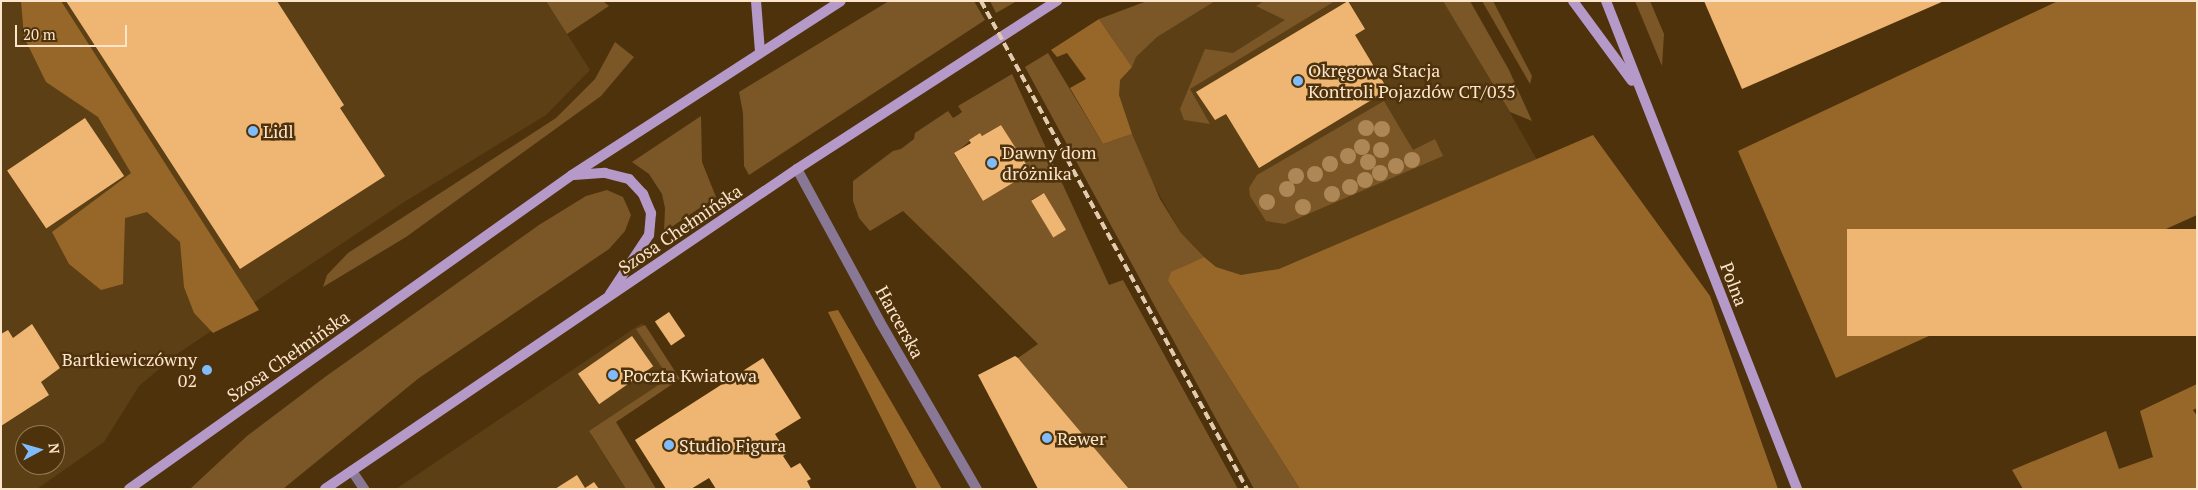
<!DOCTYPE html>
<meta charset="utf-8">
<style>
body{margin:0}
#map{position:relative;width:2198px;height:490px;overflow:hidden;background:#4d320c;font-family:"PT Serif",serif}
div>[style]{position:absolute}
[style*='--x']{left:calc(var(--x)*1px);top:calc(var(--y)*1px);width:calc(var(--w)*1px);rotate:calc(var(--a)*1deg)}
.built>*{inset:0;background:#5d3f15}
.green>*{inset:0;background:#7b5728}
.forest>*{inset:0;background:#976729}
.building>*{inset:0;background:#eeb672;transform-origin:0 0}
.street>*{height:10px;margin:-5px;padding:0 5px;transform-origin:5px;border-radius:5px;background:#887895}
.secondary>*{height:10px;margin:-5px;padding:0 5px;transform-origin:5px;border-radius:5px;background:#b59ac9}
.rail>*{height:4px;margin-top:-2px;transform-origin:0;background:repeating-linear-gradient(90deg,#e3cbaf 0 8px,transparent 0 12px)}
.trees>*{width:16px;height:16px;margin:-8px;border-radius:50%;background:#ae8756}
.dots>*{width:14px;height:14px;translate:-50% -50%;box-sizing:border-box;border:2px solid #4d320c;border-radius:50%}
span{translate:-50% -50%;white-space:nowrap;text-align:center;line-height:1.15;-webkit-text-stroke:5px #4d320c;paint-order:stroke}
.poi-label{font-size:18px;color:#fce5cb}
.left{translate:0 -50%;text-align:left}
.right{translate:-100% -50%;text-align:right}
.street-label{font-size:18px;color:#fce5cb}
.frame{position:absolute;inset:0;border:2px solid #fce5cb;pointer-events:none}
.north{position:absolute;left:15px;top:425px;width:50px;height:50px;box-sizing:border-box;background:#4d320c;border:1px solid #937a58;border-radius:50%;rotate:84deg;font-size:14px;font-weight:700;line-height:20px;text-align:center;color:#fce5cb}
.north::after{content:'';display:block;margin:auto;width:18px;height:22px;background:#81bcfa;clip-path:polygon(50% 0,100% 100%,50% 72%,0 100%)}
.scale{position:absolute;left:15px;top:25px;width:112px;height:22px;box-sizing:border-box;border:2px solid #fce5cb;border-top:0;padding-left:6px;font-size:15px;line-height:18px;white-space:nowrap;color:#fce5cb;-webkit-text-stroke:4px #4d320c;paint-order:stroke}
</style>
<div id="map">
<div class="built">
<i style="clip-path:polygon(evenodd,1px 1px,546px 1px,590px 70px,546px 115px,401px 204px,177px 354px,139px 386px,104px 442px,37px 489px,1px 489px,1px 1px,25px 435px,55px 435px,55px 465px,25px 465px,25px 435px)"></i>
<i style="clip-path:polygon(1205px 1px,1446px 1px,1540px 165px,1220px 303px,1090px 71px)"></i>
<i style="clip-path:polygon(642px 323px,678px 377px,591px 435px,626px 489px,396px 489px)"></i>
</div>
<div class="green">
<i style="clip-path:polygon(546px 1px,603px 1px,609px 6px,567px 34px)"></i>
<i style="clip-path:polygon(889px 1px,974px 1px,985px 20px,749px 175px,744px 166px,743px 113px,739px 92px)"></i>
<i style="clip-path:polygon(990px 1px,1017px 1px,996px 13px)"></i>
<i style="clip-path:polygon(1147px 1px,1215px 1px,1157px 37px,1136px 57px,1132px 67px,1099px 19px)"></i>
<i style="clip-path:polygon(1264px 1px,1335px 1px,1190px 89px,1210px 124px,1184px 120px,1180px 109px,1205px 49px,1233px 53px,1285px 20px,1256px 6px)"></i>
<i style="clip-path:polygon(1443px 1px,1470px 1px,1509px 70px,1532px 121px,1510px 112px)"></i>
<i style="clip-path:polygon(1482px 1px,1493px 1px,1532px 76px,1530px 84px)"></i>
<i style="clip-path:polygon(1635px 1px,1650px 1px,1664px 34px,1662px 66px)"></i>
<i style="clip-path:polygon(615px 42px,634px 57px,601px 96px,406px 237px,323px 287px,327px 275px,348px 253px,556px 118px,595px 79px)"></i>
<i style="clip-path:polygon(1048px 53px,1103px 144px,1132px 134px,1160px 199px,1181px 233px,1204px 257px,1180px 268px,1168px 281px,1300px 489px,1254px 489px,1025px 67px)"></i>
<i style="clip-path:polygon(evenodd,1012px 74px,1109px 285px,1123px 280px,1238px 489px,1129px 489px,1018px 358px,1038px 344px,966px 272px,903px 211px,870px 231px,859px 218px,853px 201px,853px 181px,893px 151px,901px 149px,914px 139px,915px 133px,948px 111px,953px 118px,958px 115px,962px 112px,958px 106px,1012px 74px,1001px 125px,1030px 172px,983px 201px,954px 154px,980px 133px,982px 136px,1001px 125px,1012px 74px,1044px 193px,1066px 230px,1053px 237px,1031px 200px,1044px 193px)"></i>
<i style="clip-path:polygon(1384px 101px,1413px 150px,1435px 139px,1443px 156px,1285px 224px,1266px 221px,1250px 196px,1249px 188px,1257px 175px)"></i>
<i style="clip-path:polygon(701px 116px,702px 162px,716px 197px,664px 232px,665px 208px,662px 194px,649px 174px,632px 162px)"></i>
<i style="clip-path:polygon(607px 190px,623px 197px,631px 215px,625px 231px,609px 249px,419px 378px,283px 489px,190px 489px,247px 436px,325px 377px,539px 225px,586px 196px)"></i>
<i style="clip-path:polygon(645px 325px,680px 379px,616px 422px,656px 489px,626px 489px,589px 431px,669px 378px,636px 329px)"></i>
</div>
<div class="forest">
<i style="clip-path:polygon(21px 1px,61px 1px,259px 310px,213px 333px,194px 313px,184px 287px,180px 242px,147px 212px,125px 218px,123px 284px,101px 290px,69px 264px,52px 232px,131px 173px,98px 117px,46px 82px,24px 37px)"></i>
<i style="clip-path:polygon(2058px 1px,2197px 1px,2197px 215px,1836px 378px,1738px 151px)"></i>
<i style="clip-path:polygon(1099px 19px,1132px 67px,1120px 80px,1119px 95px,1132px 134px,1103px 144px,1070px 88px,1086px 79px,1067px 53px,1057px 57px,1051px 50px)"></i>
<i style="clip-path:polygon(1593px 135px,1710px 296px,1778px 489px,1300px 489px,1168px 281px,1171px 272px,1204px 257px,1216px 267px,1241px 275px,1279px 269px)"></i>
<i style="clip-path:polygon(838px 310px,942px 489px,917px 489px,828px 312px)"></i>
<i style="clip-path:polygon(2197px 384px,2197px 408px,2193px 410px,2197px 416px,2197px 489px,2023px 489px,2012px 470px,2106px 431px,2119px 469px,2153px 457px,2140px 411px)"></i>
</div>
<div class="building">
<i style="clip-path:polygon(66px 1px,277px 1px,344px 105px,340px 108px,385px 176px,240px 269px)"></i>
<i style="clip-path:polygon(1348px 1px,1365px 29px,1355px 35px,1388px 90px,1259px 168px,1226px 114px,1215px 120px,1196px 92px)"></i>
<i style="clip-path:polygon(1704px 1px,1944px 1px,1742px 89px)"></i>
<i style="left:85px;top:118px;width:70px;height:94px;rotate:56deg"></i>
<i style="clip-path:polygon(1001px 125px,1031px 172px,983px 201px,954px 153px,971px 143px,969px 140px,980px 133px,982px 136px)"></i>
<i style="left:1044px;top:193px;width:43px;height:15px;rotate:59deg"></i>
<i style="left:2197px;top:229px;width:107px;height:350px;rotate:90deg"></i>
<i style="left:669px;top:312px;width:29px;height:17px;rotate:56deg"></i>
<i style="clip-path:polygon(32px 324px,60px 368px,41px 382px,49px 395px,1px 426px,1px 334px,8px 330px,13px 338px)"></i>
<i style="left:632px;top:336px;width:37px;height:66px;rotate:55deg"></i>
<i style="clip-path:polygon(1015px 356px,1018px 358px,1129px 489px,1038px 489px,978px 375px)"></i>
<i style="clip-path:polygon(763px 358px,801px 418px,775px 434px,787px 453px,783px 456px,791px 468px,800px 463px,811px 479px,807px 481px,811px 489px,716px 489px,709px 478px,691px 489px,666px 489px,635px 440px)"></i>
<i style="clip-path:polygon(577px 475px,585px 488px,594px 482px,599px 489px,555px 489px)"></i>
</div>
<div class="street">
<i style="--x:797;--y:169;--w:174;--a:61.5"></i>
<i style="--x:880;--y:322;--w:193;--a:59.9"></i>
<i style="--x:352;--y:471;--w:22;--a:56"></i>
</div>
<div class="secondary">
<i style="--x:756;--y:1;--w:51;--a:85.5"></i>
<i style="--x:1573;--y:1;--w:99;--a:53.6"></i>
<i style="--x:1606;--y:1;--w:524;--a:68.62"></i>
<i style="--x:574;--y:175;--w:31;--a:-4"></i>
<i style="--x:605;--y:173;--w:25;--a:14"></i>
<i style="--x:629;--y:179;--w:21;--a:47"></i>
<i style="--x:643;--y:194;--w:21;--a:67"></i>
<i style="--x:651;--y:213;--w:22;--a:95"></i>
<i style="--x:649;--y:235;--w:71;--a:123.5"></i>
<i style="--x:129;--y:489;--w:543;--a:-35.33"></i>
<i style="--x:572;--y:175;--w:320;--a:-32.9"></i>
<i style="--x:325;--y:489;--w:570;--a:-34.14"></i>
<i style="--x:797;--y:169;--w:310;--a:-32.9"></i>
</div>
<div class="rail">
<i style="--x:981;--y:1;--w:556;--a:61.41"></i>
</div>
<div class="trees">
<i style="left:1366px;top:128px"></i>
<i style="left:1382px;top:129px"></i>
<i style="left:1362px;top:147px"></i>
<i style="left:1381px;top:150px"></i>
<i style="left:1348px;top:156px"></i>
<i style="left:1412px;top:160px"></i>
<i style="left:1368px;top:162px"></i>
<i style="left:1330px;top:164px"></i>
<i style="left:1396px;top:166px"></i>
<i style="left:1380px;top:173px"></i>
<i style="left:1315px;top:174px"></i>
<i style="left:1296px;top:176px"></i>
<i style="left:1365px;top:180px"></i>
<i style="left:1350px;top:187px"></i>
<i style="left:1287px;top:189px"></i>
<i style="left:1332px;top:194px"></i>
<i style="left:1267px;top:202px"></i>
<i style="left:1303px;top:207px"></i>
</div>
<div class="dots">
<i style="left:1298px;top:81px;background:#81bcfa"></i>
<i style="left:253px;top:131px;background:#81bcfa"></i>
<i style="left:992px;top:163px;background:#81bcfa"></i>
<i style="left:207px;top:370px;background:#81bcfa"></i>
<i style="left:613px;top:375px;background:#81bcfa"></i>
<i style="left:1047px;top:438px;background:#81bcfa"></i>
<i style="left:669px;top:445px;background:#81bcfa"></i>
</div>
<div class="poi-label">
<span class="left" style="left:1308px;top:81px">Okręgowa Stacja<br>Kontroli Pojazdów CT/035</span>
<span class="left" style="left:263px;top:131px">Lidl</span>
<span class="left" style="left:1002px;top:163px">Dawny dom<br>dróżnika</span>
<span class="right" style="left:197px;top:370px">Bartkiewiczówny<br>02</span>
<span class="left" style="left:623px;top:375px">Poczta Kwiatowa</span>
<span class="left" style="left:1057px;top:438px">Rewer</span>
<span class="left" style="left:679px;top:445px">Studio Figura</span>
</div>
<div class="street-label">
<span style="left:680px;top:229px;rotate:-34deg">Szosa Chełmińska</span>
<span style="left:1734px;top:284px;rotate:69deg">Polna</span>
<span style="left:900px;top:322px;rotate:61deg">Harcerska</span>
<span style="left:288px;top:356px;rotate:-35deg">Szosa Chełmińska</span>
</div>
<div class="frame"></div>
<div class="north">N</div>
<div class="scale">20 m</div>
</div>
